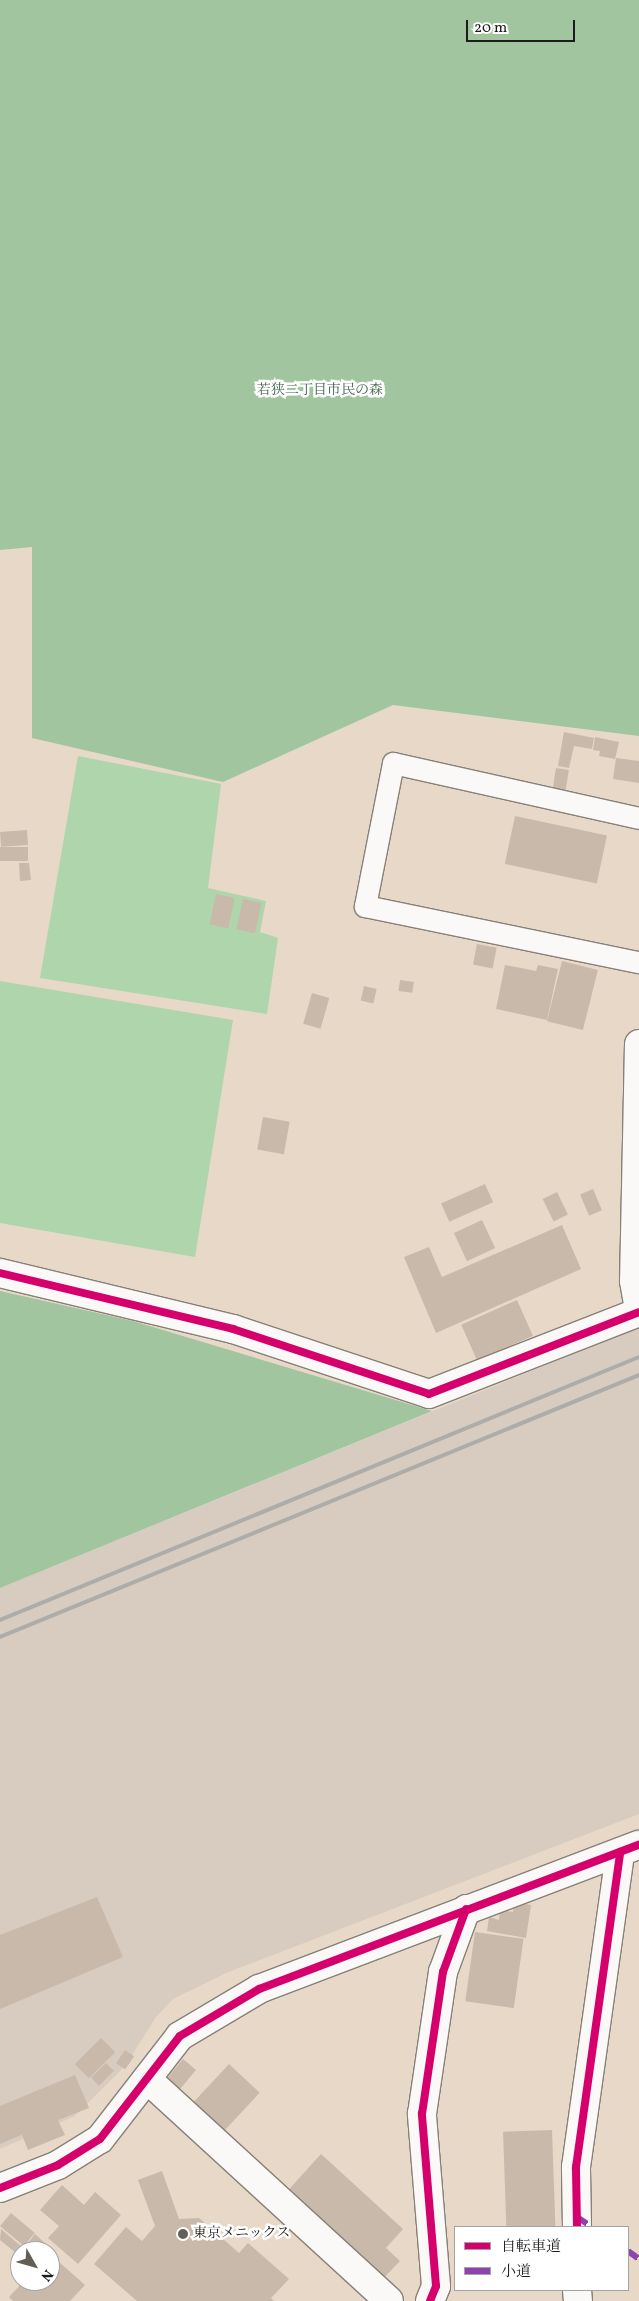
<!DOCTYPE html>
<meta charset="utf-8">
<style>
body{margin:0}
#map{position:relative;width:639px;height:2301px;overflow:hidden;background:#e7d8c8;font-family:Vollkorn,"Noto Serif JP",serif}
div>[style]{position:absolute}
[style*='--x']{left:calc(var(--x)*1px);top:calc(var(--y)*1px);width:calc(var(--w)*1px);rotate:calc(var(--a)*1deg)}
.industrial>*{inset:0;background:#d7ccbf}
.green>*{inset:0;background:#aed5ac}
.forest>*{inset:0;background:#a1c59f}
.building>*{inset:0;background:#c9b9ab;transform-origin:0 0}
.roads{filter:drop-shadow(1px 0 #878078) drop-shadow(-1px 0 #878078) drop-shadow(0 1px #878078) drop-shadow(0 -1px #878078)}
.service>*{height:21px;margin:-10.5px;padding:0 10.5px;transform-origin:10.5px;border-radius:10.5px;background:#fbf9f7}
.minor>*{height:28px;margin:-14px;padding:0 14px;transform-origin:14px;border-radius:14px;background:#fbf9f7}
.rail>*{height:4px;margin:-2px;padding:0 2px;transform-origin:2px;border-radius:2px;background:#aeaca9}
.quiet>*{height:6px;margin-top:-3px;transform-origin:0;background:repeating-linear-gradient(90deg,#8e44ad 0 12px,transparent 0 18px)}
.cycleway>*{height:8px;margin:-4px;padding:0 4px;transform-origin:4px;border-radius:4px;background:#d6006c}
.dots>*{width:14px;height:14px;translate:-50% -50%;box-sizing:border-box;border:2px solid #fff;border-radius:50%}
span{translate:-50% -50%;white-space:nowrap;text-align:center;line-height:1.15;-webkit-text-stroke:5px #fff;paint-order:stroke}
.park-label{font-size:14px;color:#44654c}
.poi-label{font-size:14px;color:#1c1c1c}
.left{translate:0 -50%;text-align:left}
.legend{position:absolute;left:454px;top:2226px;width:175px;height:65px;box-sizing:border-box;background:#fff;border:1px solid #a4a4a4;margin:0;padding:6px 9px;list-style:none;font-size:15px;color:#1c1c1c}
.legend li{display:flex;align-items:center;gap:10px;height:25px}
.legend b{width:25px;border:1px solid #a4a4a4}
.north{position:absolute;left:10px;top:2241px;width:50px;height:50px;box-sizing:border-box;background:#fff;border:1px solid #a4a4a4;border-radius:50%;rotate:128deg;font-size:14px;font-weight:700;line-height:20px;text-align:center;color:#1c1c1c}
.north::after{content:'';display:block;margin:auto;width:18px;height:22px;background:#635e58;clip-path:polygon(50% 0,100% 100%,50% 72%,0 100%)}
.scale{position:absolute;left:466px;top:20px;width:109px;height:22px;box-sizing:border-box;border:2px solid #1c1c1c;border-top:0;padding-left:6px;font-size:15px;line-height:18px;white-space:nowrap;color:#1c1c1c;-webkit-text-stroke:4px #fff;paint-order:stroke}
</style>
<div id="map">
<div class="industrial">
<i style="clip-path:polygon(639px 1327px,639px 1814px,226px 1973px,173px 1999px,156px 2017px,125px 2066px,75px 2116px,0 2149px,0 1588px)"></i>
</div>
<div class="green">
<i style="clip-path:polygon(78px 756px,221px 784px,208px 888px,266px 901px,260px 932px,278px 938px,267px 1014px,40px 978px)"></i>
<i style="clip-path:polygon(0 981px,233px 1020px,195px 1257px,0 1223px)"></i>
</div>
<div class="forest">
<i style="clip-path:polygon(0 0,639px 0,639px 736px,393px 705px,223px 782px,32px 738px,32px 547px,0 550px)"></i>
<i style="clip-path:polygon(0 1291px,133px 1321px,432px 1411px,0 1588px)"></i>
</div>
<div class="building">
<i style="clip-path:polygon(564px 732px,594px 738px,592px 749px,574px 746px,569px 768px,558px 766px)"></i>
<i style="clip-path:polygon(595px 737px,619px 742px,615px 759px,599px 756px,600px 751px,593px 750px)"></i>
<i style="clip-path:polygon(616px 758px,639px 761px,639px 783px,613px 779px)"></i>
<i style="left:556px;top:768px;width:13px;height:25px;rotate:9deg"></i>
<i style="left:515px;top:816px;width:94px;height:49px;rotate:12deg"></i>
<i style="left:27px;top:830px;width:15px;height:27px;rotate:86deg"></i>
<i style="left:28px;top:847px;width:14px;height:28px;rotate:90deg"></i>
<i style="clip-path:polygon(19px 863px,29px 863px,31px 880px,20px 881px)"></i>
<i style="left:216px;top:894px;width:19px;height:31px;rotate:12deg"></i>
<i style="left:243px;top:899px;width:19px;height:31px;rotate:12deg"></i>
<i style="left:477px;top:944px;width:20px;height:21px;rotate:11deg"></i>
<i style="left:562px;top:961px;width:37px;height:62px;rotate:14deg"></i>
<i style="clip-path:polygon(505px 965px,536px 971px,538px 965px,558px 969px,547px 1020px,496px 1009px)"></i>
<i style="left:400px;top:980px;width:14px;height:11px;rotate:8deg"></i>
<i style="left:364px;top:986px;width:13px;height:15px;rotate:13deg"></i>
<i style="left:312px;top:993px;width:18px;height:32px;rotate:16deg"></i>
<i style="left:263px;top:1117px;width:27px;height:33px;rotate:10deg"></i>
<i style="left:485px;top:1184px;width:20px;height:48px;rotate:66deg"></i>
<i style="left:593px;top:1189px;width:23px;height:14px;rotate:67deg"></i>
<i style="left:557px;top:1192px;width:25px;height:16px;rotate:64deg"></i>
<i style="left:482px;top:1220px;width:31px;height:31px;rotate:65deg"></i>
<i style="clip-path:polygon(562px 1225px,581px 1269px,436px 1333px,404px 1257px,429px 1247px,442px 1277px)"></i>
<i style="left:517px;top:1300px;width:39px;height:61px;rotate:66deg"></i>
<i style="clip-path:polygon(97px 1897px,123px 1957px,0 2009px,0 1935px)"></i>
<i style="clip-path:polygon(514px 1902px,531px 1905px,526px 1938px,487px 1931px,489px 1917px,499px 1920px,500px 1910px,513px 1912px)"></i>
<i style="left:475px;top:1932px;width:49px;height:70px;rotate:8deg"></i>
<i style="left:101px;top:2038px;width:20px;height:37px;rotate:45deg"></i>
<i style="left:125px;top:2050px;width:11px;height:16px;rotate:34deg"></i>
<i style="left:183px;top:2059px;width:17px;height:31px;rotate:40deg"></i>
<i style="left:106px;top:2063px;width:11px;height:21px;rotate:45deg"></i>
<i style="left:229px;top:2064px;width:42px;height:60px;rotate:43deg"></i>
<i style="clip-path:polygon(75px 2075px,89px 2108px,58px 2120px,65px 2135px,28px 2150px,22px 2135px,28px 2132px,0 2144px,0 2106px)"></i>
<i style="left:552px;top:2130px;width:97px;height:49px;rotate:88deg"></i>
<i style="clip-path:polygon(321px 2154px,403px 2229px,386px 2248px,400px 2261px,377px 2285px,282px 2197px)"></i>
<i style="clip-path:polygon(162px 2171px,179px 2219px,199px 2218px,239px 2253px,248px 2243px,289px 2279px,271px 2298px,274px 2301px,137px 2301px,94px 2264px,126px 2227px,142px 2241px,155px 2226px,138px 2180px)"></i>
<i style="clip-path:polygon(62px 2185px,84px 2205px,95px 2192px,121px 2215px,78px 2264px,48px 2238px,59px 2226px,40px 2210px)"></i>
<i style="left:11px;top:2213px;width:31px;height:17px;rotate:40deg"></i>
<i style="clip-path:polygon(1px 2229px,22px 2247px,16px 2253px,0 2240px)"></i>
<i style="clip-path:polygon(35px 2234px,49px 2247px,45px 2251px,37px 2251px,28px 2243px)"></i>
<i style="clip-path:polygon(50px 2254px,85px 2285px,70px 2301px,13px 2301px,9px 2297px,24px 2281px,50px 2281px)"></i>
</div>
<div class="roads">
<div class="service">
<i style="--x:639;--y:818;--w:252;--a:-167.4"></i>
<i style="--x:393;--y:763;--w:146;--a:101.1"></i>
<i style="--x:365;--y:906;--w:280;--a:11.6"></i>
</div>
<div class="minor">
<i style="--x:639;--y:1044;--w:237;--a:91.2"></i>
<i style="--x:634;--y:1281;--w:28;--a:80"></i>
<i style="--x:0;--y:1273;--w:240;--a:13.5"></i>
<i style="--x:233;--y:1329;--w:206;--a:18.3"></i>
<i style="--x:429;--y:1394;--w:225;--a:-21.3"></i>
<i style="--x:147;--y:2079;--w:328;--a:42.5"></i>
<i style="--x:0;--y:2188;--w:62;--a:-21.6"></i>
<i style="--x:58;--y:2165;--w:49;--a:-31.8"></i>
<i style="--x:100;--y:2139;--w:130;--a:-52.2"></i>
<i style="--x:180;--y:2036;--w:92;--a:-30.7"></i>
<i style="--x:259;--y:1989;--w:406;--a:-20.8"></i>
<i style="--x:577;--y:2227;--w:60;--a:-91"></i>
<i style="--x:576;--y:2167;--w:318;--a:-82"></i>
<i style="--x:577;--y:2290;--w:11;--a:85"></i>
<i style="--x:430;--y:2301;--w:16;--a:-68"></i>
<i style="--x:436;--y:2286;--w:173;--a:-94.7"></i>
<i style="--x:422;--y:2114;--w:144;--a:-81.6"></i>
<i style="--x:443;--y:1972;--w:67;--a:-69.9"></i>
</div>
</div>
<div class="rail">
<i style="--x:0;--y:1620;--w:691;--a:-22.37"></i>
<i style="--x:0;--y:1637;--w:691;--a:-22.29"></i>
</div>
<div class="quiet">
<i style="--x:577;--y:2217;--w:18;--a:34"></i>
<i style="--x:628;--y:2251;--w:14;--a:36"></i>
</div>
<div class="cycleway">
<i style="--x:0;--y:1273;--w:240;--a:13.5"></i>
<i style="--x:233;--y:1329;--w:206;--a:18.3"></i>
<i style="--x:429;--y:1394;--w:225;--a:-21.3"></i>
<i style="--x:0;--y:2188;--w:62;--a:-21.6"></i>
<i style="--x:58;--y:2165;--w:49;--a:-31.8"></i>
<i style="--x:100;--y:2139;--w:130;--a:-52.2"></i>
<i style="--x:180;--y:2036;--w:92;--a:-30.7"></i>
<i style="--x:259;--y:1989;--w:406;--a:-20.8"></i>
<i style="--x:577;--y:2227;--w:60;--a:-91"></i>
<i style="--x:576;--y:2167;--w:318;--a:-82"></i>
<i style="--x:430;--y:2301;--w:16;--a:-68"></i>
<i style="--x:436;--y:2286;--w:173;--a:-94.7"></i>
<i style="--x:422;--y:2114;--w:144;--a:-81.6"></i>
<i style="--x:443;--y:1972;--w:67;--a:-69.9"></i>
</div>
<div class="dots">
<i style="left:183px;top:2234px;background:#635e58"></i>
</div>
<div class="park-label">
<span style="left:320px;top:391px">若狭二丁目市民の森</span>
</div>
<div class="poi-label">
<span class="left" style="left:193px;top:2234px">東京メニックス</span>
</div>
<ul class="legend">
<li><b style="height:6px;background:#d6006c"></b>自転車道</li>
<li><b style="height:6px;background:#8e44ad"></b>小道</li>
</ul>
<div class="north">N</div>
<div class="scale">20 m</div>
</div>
